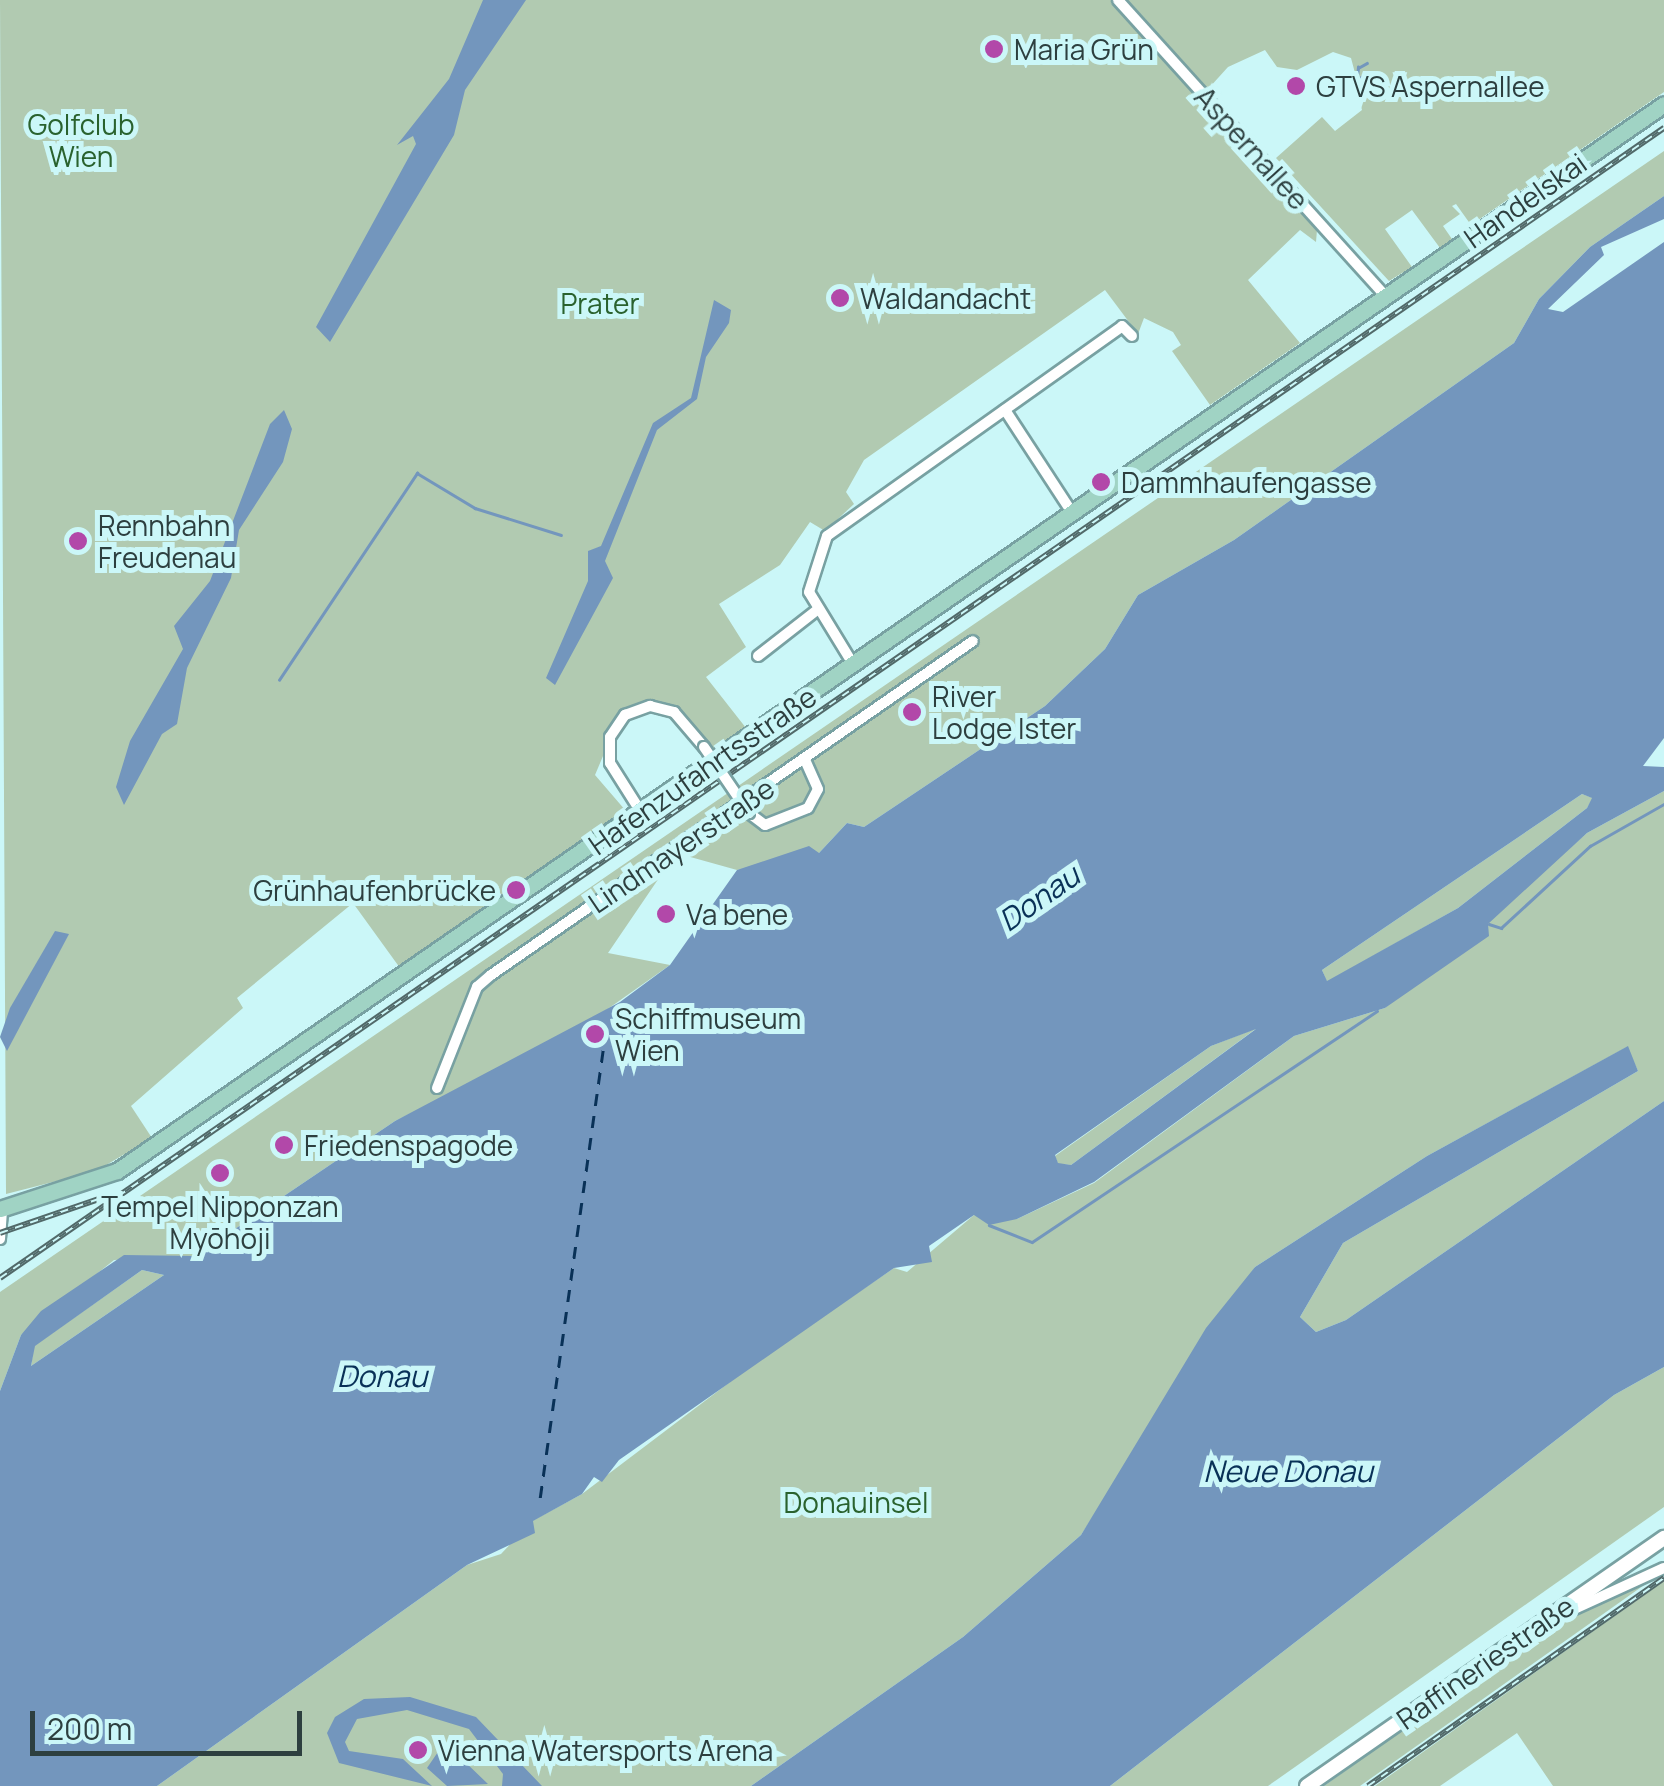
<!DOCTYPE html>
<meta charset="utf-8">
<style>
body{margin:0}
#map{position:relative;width:1664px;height:1786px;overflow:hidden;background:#cbf7f8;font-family:Manrope,sans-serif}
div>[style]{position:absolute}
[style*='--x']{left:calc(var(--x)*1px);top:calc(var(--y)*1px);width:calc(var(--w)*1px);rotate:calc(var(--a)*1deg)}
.green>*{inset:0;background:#b1cab1}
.water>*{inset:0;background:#7396bd}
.stream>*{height:2.5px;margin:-1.25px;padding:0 1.25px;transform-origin:1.25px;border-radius:1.25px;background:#7396bd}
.ferry>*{height:2.5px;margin-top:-1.25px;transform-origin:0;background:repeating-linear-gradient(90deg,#093157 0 12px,transparent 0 22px)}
.roads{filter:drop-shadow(2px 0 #78a1a2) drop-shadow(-2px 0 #78a1a2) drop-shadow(0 2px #78a1a2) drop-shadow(0 -2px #78a1a2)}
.minor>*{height:10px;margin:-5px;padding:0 5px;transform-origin:5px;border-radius:5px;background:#fff}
.secondary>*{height:14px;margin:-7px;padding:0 7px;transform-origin:7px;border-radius:7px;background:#fff}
.primary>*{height:15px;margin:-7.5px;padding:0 7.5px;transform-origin:7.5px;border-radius:7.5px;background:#a0d3c4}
.rail>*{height:6px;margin-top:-3px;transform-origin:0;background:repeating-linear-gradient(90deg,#cbf7f8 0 8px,#516969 0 16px);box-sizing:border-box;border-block:2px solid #516969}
.bridges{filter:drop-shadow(2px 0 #78a1a2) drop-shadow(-2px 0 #78a1a2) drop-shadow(0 2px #78a1a2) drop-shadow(0 -2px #78a1a2)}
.minor-bridge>*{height:10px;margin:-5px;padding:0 5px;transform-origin:5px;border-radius:5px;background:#fff}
.dots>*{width:28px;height:28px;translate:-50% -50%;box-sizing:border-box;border:5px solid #cbf7f8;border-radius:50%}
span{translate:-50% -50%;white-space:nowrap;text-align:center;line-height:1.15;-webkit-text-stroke:10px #cbf7f8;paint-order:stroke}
.poi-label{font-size:28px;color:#2d3f3f}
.left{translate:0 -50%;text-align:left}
.right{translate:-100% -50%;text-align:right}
.park-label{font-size:28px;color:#2a622e}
.street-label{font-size:28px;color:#2d3f3f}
.water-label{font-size:30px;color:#093157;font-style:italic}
.scale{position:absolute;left:30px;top:1711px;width:272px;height:45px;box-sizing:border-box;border:5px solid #2d3f3f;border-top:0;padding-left:12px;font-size:30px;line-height:35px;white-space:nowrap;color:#2d3f3f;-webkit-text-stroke:8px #cbf7f8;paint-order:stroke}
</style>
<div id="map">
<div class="green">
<i style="clip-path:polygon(0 0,1664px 0,1664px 92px,1471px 225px,1456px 204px,1452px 206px,1460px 214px,1443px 226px,1452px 239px,1440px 248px,1412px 210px,1385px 229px,1412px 267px,1389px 281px,1276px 158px,1322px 117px,1335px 131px,1362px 110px,1357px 92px,1378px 97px,1359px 88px,1351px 58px,1333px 52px,1297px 70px,1277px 67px,1265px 50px,1228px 67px,1199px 99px,1317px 230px,1316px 242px,1300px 230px,1248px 280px,1300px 343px,1210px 405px,1172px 351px,1181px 345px,1173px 332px,1144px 318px,1138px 334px,1105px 290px,864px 460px,846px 492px,854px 504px,825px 531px,810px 522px,780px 565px,719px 604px,746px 647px,706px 677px,746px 728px,714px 749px,667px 703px,622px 711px,595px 775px,626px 811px,400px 968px,353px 903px,237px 998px,243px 1008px,131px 1106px,152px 1138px,96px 1171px,6px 1194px)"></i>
<i style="clip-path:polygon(1664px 151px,1664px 196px,1590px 247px,1539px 299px,1514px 343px,1234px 540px,1138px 595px,1105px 649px,1045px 706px,864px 827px,847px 823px,819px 853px,737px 870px,676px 853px,608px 953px,670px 965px,568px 1037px,395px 1121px,195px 1256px,114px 1260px,21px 1335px,0 1391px,0 1292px)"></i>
<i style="clip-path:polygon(1664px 791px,1664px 1101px,1346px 1320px,1316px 1332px,1300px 1317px,1343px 1243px,1638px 1071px,1627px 1047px,1427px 1156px,1255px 1267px,1081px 1535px,963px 1637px,751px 1786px,157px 1786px,467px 1565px,501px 1554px,532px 1521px,582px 1494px,759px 1360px,894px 1268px,907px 1272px,974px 1215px,1017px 1219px,1094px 1183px,1294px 1036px,1385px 1008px,1587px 833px)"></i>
<i style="clip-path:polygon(1582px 794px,1593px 798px,1587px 808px,1458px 908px,1327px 982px,1322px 970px)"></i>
<i style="clip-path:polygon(1257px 1028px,1071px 1165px,1058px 1164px,1055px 1156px,1211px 1046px)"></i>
<i style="clip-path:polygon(142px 1270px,164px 1275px,31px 1366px,34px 1346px)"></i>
<i style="clip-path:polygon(1664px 1367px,1664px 1507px,1268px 1786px,1110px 1786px,1614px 1395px)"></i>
<i style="clip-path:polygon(1664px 1571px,1360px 1786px,1324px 1786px,1531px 1638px)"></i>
<i style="clip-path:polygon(1664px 1581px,1664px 1786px,1553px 1786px,1517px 1733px,1440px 1786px,1375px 1786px)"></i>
</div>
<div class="water">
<i style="clip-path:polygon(483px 0,526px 0,465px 90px,454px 135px,330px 342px,316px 327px,416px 144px,413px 136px,397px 145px,449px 79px)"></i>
<i style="clip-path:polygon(evenodd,1664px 196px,1664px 219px,1601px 247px,1604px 255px,1548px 309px,1563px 312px,1664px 242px,1664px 738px,1643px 766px,1664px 767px,1664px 791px,1587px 833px,1488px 924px,1489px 936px,1385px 1008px,1294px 1036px,1094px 1182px,1017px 1219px,989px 1225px,974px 1215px,929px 1246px,932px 1262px,894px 1268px,619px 1460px,602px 1482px,594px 1477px,582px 1494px,533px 1521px,535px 1533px,467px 1565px,157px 1786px,0 1786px,0 1391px,21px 1335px,41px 1311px,124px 1255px,195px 1256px,395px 1121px,620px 1002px,670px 965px,737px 870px,809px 846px,819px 853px,847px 823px,864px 827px,1045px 706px,1105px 649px,1138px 595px,1234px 540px,1514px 343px,1539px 299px,1590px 247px,1664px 196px,1582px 794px,1592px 798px,1587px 808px,1458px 908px,1327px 981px,1322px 970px,1582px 794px,1664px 196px,1256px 1029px,1071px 1165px,1058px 1163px,1055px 1155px,1211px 1046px,1256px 1029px,1664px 196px,142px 1270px,164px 1275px,31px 1366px,35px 1346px,142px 1270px)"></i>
<i style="clip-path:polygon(714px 300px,731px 310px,729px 323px,706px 357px,697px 399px,657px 430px,605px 561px,613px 578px,555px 685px,546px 678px,588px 581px,588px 551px,601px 546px,653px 423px,691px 398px)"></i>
<i style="clip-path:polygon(284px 410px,292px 429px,283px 462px,239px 530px,231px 578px,187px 668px,177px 724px,162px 734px,124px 805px,116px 787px,130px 741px,183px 649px,174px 626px,210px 581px,270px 424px)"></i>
<i style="clip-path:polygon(55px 931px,69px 934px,7px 1051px,0 1037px,10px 1008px)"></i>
<i style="clip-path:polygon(1628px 1046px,1638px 1071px,1343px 1243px,1300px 1317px,1316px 1332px,1346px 1320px,1664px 1101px,1664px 1367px,1614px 1395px,1110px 1786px,751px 1786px,963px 1637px,1081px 1535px,1206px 1328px,1255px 1267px,1427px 1156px)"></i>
<i style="clip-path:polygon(410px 1697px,476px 1717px,542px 1786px,502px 1786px,503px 1774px,469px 1729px,407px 1710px,357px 1719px,345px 1742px,349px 1751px,403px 1759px,432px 1786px,339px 1763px,327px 1733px,335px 1717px,364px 1699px)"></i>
<i style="clip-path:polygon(458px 1746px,470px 1753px,462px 1759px,488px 1784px,447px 1786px,427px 1768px,440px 1749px)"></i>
</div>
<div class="stream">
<i style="--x:1358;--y:68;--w:10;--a:-29"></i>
<i style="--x:1357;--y:78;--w:11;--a:-85"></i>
<i style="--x:1358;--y:79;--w:6;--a:-31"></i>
<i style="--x:279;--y:680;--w:249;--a:-56.3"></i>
<i style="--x:417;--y:473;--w:68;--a:31.1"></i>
<i style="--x:475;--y:508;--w:90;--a:17.4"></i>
<i style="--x:1489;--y:924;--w:13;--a:18"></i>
<i style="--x:1501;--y:928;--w:121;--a:-42.7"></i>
<i style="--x:1590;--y:846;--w:85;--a:-29.6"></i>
<i style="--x:989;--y:1225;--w:46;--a:21.6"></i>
<i style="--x:1032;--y:1242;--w:415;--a:-33.8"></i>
</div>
<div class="ferry">
<i style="--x:540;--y:1498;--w:472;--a:-82"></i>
</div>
<div class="roads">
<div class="minor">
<i style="--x:1118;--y:0;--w:400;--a:47.9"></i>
<i style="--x:1005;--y:410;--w:124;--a:56.8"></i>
<i style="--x:758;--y:656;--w:75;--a:-37.9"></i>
<i style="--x:853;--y:664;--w:84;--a:-121.4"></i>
<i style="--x:809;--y:592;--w:59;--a:-72.2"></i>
<i style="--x:827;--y:536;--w:362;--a:-35.4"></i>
<i style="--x:1122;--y:326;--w:14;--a:45"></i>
<i style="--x:641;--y:812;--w:58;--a:-122.3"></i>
<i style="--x:610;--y:763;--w:26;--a:-90"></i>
<i style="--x:610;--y:737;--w:27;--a:-56"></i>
<i style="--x:625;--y:715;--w:27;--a:-20"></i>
<i style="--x:650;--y:706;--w:25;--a:14"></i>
<i style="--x:674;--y:712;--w:46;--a:49.4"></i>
<i style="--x:749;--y:813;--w:20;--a:37"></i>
<i style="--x:765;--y:825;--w:46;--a:-21.6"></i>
<i style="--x:808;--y:808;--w:21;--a:-62"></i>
<i style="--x:818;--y:789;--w:30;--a:-114"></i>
<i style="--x:437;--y:1088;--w:109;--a:-68.4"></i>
<i style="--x:477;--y:987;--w:18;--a:-41"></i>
<i style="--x:491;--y:975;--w:586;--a:-34.72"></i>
<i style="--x:0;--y:1239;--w:30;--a:-86"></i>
<i style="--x:1559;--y:1616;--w:115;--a:-24.6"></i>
</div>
<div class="secondary">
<i style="--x:1307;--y:1786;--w:435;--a:-34.8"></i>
</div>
<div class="primary">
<i style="--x:0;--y:1209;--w:123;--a:-18"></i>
<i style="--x:117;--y:1171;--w:1879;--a:-34.59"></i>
</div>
</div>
<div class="rail">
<i style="--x:0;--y:1233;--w:105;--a:-19"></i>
<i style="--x:0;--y:1278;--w:2023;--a:-34.65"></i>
<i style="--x:1368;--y:1786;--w:362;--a:-35.1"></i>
</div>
<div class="bridges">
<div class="minor-bridge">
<i style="--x:704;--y:747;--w:80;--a:55.7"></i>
</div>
</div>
<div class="dots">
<i style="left:994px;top:49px;background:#b248a9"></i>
<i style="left:1296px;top:86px;background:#b248a9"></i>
<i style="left:840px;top:298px;background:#b248a9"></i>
<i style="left:1101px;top:482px;background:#b248a9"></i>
<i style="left:78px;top:541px;background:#b248a9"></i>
<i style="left:912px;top:712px;background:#b248a9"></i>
<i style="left:516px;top:890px;background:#b248a9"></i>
<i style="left:666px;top:914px;background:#b248a9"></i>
<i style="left:595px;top:1034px;background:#b248a9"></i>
<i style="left:284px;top:1145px;background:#b248a9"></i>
<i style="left:220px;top:1173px;background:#b248a9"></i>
<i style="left:418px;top:1750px;background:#b248a9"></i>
</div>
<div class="poi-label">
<span class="left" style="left:1014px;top:49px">Maria Grün</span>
<span class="left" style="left:1316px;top:86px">GTVS Aspernallee</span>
<span class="left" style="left:860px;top:298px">Waldandacht</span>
<span class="left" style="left:1121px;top:482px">Dammhaufengasse</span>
<span class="left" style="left:98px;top:541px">Rennbahn<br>Freudenau</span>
<span class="left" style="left:932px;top:712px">River<br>Lodge Ister</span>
<span class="right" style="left:496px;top:890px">Grünhaufenbrücke</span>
<span class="left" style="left:686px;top:914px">Va bene</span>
<span class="left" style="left:615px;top:1034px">Schiffmuseum<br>Wien</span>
<span class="left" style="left:304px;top:1145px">Friedenspagode</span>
<span style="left:220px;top:1222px">Tempel Nipponzan<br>Myōhōji</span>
<span class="left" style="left:438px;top:1750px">Vienna Watersports Arena</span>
</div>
<div class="park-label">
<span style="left:81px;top:140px">Golfclub<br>Wien</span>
<span style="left:600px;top:303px">Prater</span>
<span style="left:856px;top:1502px">Donauinsel</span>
</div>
<div class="street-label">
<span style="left:1252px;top:148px;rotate:48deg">Aspernallee</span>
<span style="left:1525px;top:200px;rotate:-35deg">Handelskai</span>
<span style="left:702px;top:770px;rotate:-35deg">Hafenzufahrtsstraße</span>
<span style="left:681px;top:845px;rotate:-34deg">Lindmayerstraße</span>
<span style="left:1485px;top:1662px;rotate:-35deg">Raffineriestraße</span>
</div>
<div class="water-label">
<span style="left:1039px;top:898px;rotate:-35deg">Donau</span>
<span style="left:382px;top:1376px">Donau</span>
<span style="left:1288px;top:1471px">Neue Donau</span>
</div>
<div class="scale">200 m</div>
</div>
